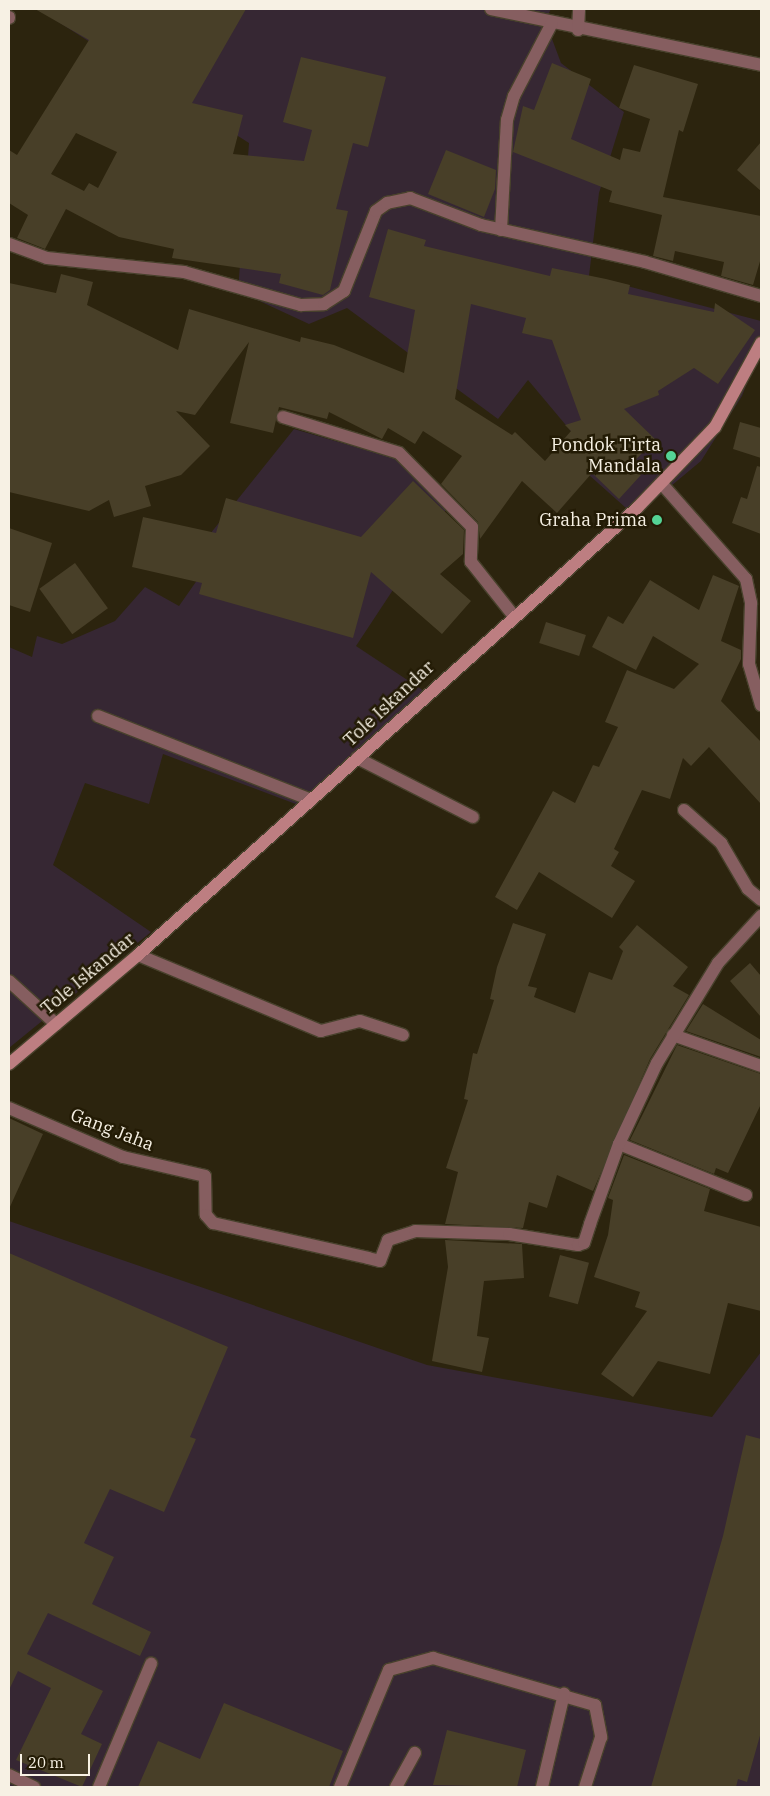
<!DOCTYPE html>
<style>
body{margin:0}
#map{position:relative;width:770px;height:1796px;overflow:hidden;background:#2c240e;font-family:"IBM Plex Serif",serif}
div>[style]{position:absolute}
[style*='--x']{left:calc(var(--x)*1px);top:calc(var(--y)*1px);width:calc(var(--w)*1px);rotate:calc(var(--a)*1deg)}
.industrial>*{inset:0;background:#362733}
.building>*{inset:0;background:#483f28;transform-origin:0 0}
.roads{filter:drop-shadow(1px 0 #48412c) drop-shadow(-1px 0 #48412c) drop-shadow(0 1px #48412c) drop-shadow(0 -1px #48412c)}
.service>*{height:12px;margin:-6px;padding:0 6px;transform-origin:6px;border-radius:6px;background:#865e60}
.minor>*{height:12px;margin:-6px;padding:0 6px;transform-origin:6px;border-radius:6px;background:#865e60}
.secondary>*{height:12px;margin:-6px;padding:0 6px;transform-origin:6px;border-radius:6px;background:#bd7e81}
.dots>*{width:14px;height:14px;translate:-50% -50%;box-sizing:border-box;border:2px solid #231b05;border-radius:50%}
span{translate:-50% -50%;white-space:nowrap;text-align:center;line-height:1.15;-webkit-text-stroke:5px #231b05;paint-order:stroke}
.poi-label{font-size:18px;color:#f7f1e4}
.right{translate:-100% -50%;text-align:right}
.street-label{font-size:18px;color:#f7f1e4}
.frame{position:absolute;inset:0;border:10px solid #f7f1e4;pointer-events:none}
.scale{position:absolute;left:20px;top:1754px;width:70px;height:22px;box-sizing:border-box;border:2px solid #f7f1e4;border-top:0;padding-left:6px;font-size:15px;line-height:18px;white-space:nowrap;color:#f7f1e4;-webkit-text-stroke:4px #231b05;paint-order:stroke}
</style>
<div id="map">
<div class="industrial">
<i style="clip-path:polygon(38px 9px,551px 9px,545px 20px,561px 63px,624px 112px,599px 193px,589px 276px,761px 321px,761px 347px,742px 396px,701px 461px,635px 516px,589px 475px,591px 455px,528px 380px,498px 419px,347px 308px,309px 324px,238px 291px,249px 143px)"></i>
<i style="clip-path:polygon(294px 429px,404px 461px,449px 505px,356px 646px,424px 691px,301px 806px,163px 754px,149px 804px,85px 783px,53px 865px,151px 932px,9px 1048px,9px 647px,32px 657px,37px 636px,62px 644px,115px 621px,145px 587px,179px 606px,207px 566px,210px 534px)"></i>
<i style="clip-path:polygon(9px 1221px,427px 1365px,712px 1417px,761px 1352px,761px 1787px,9px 1787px)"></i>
</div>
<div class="building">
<i style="clip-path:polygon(evenodd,35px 9px,246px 9px,192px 103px,243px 115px,233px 154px,304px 161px,312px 130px,283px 122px,301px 57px,386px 77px,368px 147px,353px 143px,336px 209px,348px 211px,330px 290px,323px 295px,279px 283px,281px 274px,172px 258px,174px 249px,119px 237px,66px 209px,45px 249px,17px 238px,28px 215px,9px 203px,9px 150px,17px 155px,89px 40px,35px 9px,76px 133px,117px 152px,98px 188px,89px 183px,84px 191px,51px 174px,76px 133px)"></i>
<i style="clip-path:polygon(552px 63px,591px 79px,571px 139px,620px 160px,623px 148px,640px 152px,650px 119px,619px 108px,634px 65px,698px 84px,683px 132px,679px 130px,663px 197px,761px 216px,761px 258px,753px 285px,721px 276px,724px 262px,675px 251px,673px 261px,653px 256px,662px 215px,609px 202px,612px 191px,513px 152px,523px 106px,534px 110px)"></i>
<i style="clip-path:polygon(761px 142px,761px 191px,737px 170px)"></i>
<i style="clip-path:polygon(446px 150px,496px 170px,495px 189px,484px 217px,428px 194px)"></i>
<i style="clip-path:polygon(evenodd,388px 229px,426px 240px,424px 246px,550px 276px,552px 268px,606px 279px,630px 285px,628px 294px,714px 312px,715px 303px,755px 330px,718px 384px,694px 368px,658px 391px,659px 395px,624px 409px,655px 439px,631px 465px,641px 475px,619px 499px,592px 473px,557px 513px,522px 481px,480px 539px,478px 522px,441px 484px,462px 456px,423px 431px,415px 444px,388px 428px,382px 439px,329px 412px,327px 419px,279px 407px,273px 433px,230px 423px,249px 342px,195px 415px,176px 411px,210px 446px,181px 475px,145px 486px,151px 506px,114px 517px,109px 500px,89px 511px,9px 492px,9px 283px,56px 293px,61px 274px,93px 282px,87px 305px,178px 350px,189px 309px,300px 342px,301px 337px,334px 345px,404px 373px,415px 310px,369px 297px,388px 229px,471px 304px,526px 318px,522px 333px,552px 340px,581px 420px,565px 425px,571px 431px,545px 461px,515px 432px,512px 435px,455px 399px,471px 304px)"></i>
<i style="clip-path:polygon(740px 422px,761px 428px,761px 458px,733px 449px)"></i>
<i style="clip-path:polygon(757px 466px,761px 467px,761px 534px,732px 523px,741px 497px,747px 499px)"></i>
<i style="clip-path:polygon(413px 481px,464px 530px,463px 554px,440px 574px,471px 601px,442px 634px,371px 572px,353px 638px,199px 594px,202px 583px,132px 567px,143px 517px,216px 533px,226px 498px,361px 537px)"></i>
<i style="clip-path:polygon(9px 528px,52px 543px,30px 612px,9px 605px)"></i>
<i style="left:75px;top:563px;width:56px;height:44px;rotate:54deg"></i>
<i style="clip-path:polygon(713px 575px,739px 586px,721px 641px,741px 650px,741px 659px,721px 701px,761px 742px,761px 804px,709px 747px,691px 766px,683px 758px,670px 799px,642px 790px,614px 849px,619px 852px,611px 866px,635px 881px,612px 918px,539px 872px,517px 910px,495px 897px,553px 791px,575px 803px,593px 765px,599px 767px,618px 727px,605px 722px,627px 670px,674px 689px,699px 664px,653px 636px,636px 670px,592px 647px,608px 616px,623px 624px,650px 580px,699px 610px)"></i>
<i style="left:546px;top:622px;width:42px;height:22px;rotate:18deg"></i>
<i style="clip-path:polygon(513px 923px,546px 934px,528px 986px,537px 988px,534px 997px,575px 1013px,589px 972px,612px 980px,623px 951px,619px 947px,637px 925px,688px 967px,673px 986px,689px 995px,650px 1059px,593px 1191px,557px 1175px,547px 1208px,529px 1202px,523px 1228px,445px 1224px,458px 1172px,446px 1168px,468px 1100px,464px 1099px,473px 1053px,477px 1054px,494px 1000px,490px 999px,497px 967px)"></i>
<i style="clip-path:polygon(750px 963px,761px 976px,761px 1017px,730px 981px)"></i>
<i style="clip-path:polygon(703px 1004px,761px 1040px,761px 1057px,686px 1031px)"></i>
<i style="clip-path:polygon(677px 1045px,761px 1074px,761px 1104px,728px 1173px,716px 1168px,714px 1174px,630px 1140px)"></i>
<i style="clip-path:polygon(9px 1118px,43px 1134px,9px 1209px)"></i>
<i style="clip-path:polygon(624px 1155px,710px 1189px,704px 1211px,761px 1227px,761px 1311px,728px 1303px,710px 1374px,658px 1361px,633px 1397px,601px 1374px,647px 1311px,635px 1307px,640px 1292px,594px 1277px,608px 1235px,613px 1200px,608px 1198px)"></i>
<i style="clip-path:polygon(445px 1240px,522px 1244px,524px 1278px,484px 1281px,477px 1336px,489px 1338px,482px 1372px,432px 1361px,448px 1267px)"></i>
<i style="clip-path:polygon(9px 1253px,228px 1347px,190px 1437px,196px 1439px,164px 1512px,110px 1489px,84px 1543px,114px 1557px,92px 1604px,151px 1632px,140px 1656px,48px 1613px,27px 1654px,103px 1691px,81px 1734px,102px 1744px,82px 1787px,16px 1760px,51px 1688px,18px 1671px,9px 1690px)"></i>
<i style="left:560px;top:1255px;width:30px;height:43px;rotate:15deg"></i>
<i style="clip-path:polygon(746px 1435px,761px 1439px,761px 1732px,747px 1782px,738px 1779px,736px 1787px,651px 1787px,723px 1536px)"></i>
<i style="clip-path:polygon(224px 1703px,343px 1751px,329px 1787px,138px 1787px,158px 1741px,200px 1759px)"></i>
<i style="clip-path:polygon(447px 1730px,526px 1750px,517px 1787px,433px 1785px)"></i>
</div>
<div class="roads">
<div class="service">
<i style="--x:98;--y:716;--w:229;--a:21.5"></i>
<i style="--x:9;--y:981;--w:64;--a:42.5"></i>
<i style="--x:9;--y:1108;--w:124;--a:23.3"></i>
<i style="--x:123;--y:1157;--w:84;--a:13"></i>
<i style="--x:205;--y:1176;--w:39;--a:89"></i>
<i style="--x:206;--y:1215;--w:11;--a:49"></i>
<i style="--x:213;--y:1223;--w:159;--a:12.7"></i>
<i style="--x:368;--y:1258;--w:12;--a:14"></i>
<i style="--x:380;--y:1261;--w:22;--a:-69"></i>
<i style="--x:388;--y:1240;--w:28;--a:-18"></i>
<i style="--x:415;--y:1231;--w:94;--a:1.8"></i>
<i style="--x:509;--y:1234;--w:70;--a:9.1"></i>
<i style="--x:578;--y:1245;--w:6;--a:-18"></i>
<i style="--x:584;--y:1243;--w:20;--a:-72"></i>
<i style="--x:9;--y:1775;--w:28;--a:26"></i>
<i style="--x:99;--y:1787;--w:134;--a:-67.1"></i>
<i style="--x:340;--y:1787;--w:127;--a:-67.3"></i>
<i style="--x:389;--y:1670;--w:46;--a:-15.3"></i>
<i style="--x:433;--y:1658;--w:169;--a:16.2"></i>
<i style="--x:595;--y:1705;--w:33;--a:79"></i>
<i style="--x:601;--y:1737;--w:52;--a:107.7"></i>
<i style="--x:396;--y:1787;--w:39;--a:-61"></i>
<i style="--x:542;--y:1787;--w:96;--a:-76.7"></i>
</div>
<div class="minor">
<i style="--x:491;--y:9;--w:276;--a:11.7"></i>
<i style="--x:9;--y:18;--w:1;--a:-90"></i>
<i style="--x:578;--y:30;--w:21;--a:-87"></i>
<i style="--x:501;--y:230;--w:110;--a:-86.9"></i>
<i style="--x:507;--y:120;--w:25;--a:-74"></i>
<i style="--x:514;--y:96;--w:82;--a:-62.5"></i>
<i style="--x:9;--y:244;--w:40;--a:20.2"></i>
<i style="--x:47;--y:258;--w:138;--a:5.8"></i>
<i style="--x:184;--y:272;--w:122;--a:15.8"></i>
<i style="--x:301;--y:305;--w:23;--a:-2"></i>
<i style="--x:324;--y:304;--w:24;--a:-33"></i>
<i style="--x:344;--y:291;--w:86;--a:-68.2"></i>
<i style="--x:376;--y:211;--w:14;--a:-36"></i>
<i style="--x:387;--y:203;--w:24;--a:-12"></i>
<i style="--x:410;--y:198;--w:76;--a:20.8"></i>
<i style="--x:481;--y:225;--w:168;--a:12.7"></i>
<i style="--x:645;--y:262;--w:121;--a:16.3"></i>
<i style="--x:283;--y:417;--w:121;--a:17.2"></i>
<i style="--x:399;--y:453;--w:104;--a:45.4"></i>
<i style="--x:472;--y:527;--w:35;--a:92"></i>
<i style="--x:471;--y:562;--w:68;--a:51.6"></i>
<i style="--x:662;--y:484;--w:127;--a:48.5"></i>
<i style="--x:746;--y:579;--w:25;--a:78"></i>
<i style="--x:751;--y:603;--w:61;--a:91.9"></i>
<i style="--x:749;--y:664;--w:43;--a:73.7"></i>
<i style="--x:357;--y:758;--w:130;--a:27"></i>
<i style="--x:684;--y:810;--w:50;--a:41.7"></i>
<i style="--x:721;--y:843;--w:53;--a:59.6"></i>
<i style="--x:748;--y:889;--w:17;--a:40"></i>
<i style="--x:138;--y:955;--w:198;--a:22.6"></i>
<i style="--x:321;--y:1031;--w:40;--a:-14.4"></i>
<i style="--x:360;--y:1021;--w:45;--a:18"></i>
<i style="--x:673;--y:1035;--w:93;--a:19.4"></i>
<i style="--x:619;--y:1144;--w:137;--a:21.9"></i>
<i style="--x:590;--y:1224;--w:85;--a:-70.1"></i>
<i style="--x:619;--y:1144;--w:89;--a:-64.9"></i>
<i style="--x:657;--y:1063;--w:117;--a:-58.6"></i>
<i style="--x:718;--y:963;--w:64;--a:-47.5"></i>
</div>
<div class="secondary">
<i style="--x:9;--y:1064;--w:169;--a:-40.2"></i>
<i style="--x:138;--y:955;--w:670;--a:-41.85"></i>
<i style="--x:637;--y:508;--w:112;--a:-46.1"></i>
<i style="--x:715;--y:427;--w:96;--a:-61.3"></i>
</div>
</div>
<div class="dots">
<i style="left:671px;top:456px;background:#54d395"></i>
<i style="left:657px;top:520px;background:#54d395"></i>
</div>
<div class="poi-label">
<span class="right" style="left:661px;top:456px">Pondok Tirta<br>Mandala</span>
<span class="right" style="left:647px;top:520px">Graha Prima</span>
</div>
<div class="street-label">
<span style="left:389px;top:704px;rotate:-43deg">Tole Iskandar</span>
<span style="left:88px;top:974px;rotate:-40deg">Tole Iskandar</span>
<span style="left:112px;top:1130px;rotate:21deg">Gang Jaha</span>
</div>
<div class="frame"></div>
<div class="scale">20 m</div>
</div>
